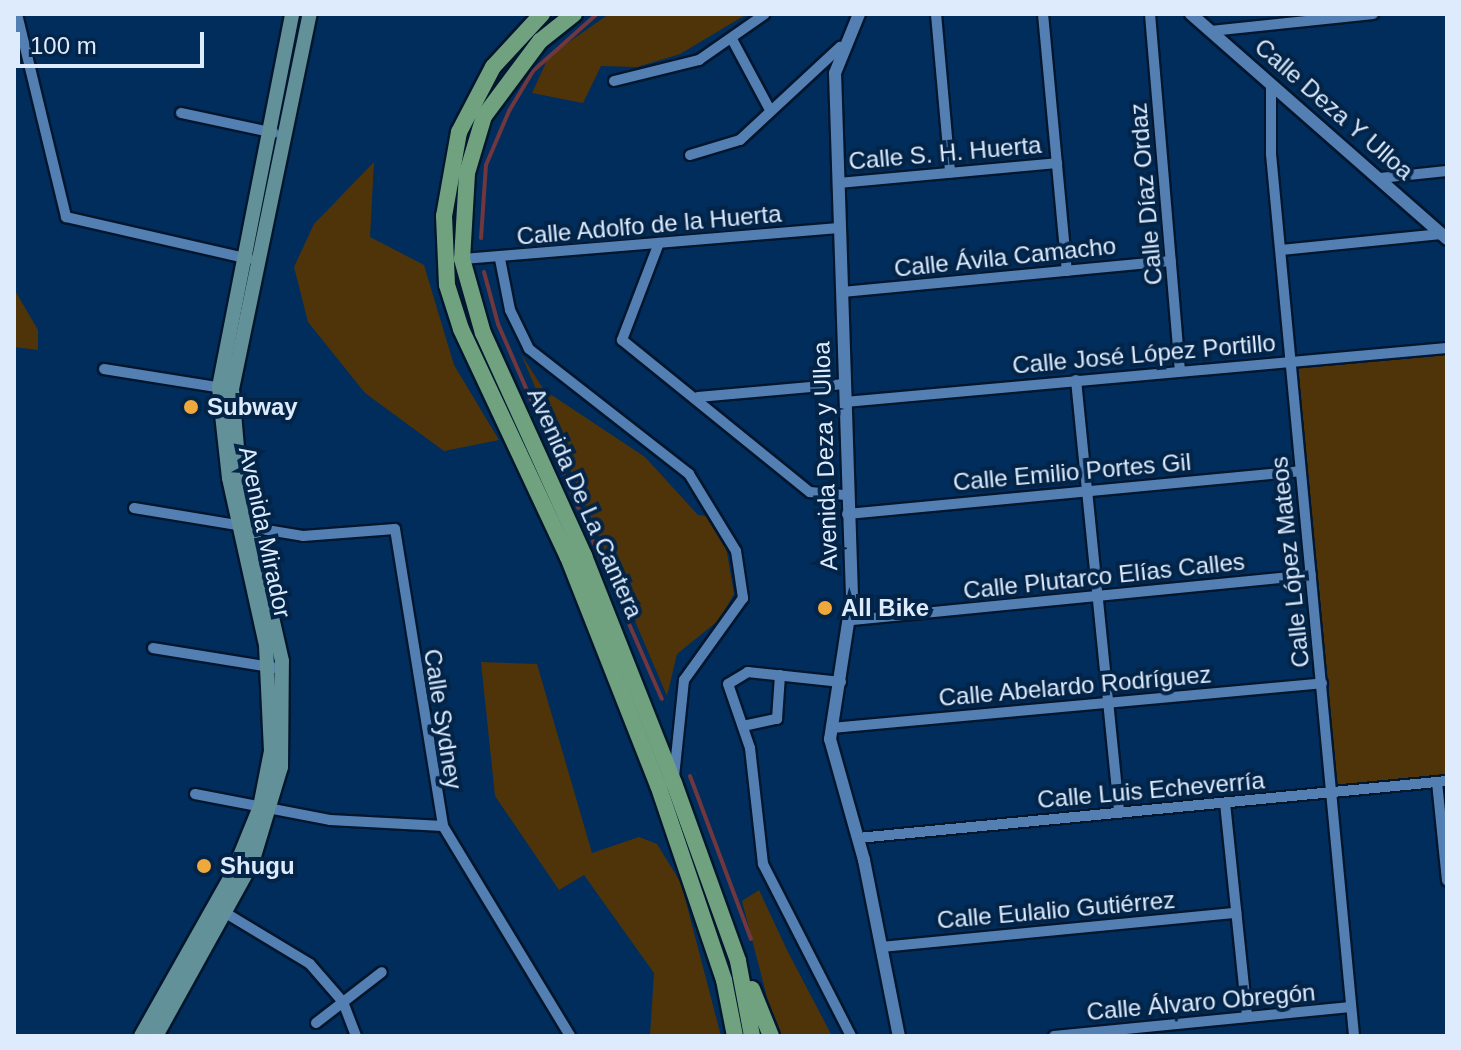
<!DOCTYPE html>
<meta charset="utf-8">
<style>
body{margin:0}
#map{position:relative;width:1461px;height:1050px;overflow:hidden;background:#002d5b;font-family:Arial,sans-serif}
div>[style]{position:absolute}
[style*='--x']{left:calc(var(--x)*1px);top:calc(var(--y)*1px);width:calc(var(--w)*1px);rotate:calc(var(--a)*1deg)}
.green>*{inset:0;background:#4f340a}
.stream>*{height:4px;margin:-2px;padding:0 2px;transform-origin:2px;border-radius:2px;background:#70373e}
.roads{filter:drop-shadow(2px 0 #02162e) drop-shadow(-2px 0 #02162e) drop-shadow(0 2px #02162e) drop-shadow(0 -2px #02162e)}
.minor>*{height:10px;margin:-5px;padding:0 5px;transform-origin:5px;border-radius:5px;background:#547fb3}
.tertiary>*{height:12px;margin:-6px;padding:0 6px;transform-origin:6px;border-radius:6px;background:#547fb3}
.secondary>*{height:14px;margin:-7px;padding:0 7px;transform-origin:7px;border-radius:7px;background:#629199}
.primary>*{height:16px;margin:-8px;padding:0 8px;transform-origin:8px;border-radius:8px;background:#70a27f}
.dots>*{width:22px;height:22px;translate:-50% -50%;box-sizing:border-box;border:4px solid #042447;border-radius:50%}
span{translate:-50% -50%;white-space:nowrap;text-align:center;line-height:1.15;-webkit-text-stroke:8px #042447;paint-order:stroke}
.street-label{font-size:24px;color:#ddebfd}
.poi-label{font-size:24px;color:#ddebfd;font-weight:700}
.left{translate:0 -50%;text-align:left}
.frame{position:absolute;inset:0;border:16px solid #ddebfd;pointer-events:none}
.scale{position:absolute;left:16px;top:32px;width:188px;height:36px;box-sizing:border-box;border:4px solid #ddebfd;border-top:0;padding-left:10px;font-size:24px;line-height:28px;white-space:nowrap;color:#ddebfd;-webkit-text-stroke:6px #042447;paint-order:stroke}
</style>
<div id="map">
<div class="green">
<i style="clip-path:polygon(609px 14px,747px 14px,680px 54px,637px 67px,601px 66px,583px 103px,532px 93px,549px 56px)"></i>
<i style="clip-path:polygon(374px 162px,370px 237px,424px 265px,454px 365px,499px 440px,444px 451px,365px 393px,308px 322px,294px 267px,314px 224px)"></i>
<i style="clip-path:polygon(14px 289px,38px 330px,38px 350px,14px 347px)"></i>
<i style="clip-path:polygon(1447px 343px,1447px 779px,1328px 792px,1287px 359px)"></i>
<i style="clip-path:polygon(521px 354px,544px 390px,645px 457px,698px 515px,712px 517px,726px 547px,734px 594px,719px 620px,677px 654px,667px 696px)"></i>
<i style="clip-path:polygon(481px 662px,537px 664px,592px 853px,639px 837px,657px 844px,681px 883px,721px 1036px,650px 1036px,654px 973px,584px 875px,559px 890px,495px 796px)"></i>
<i style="clip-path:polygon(759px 890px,787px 950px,832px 1036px,777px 1036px,742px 901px)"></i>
</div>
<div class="stream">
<i style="--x:481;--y:238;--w:73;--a:-86.1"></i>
<i style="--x:486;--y:165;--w:59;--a:-66.9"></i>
<i style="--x:509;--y:111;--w:47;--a:-59"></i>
<i style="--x:533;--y:71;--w:86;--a:-41.7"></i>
<i style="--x:484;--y:272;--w:54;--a:74.9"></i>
<i style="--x:498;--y:324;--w:409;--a:66.4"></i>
<i style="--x:690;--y:776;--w:174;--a:69.5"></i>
</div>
<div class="roads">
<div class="minor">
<i style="--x:17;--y:14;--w:209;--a:76.4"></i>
<i style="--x:66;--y:217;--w:188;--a:12.9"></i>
<i style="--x:936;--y:14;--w:159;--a:84.9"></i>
<i style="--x:1043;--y:14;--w:258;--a:84.7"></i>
<i style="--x:1150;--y:14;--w:357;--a:85.2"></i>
<i style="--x:1211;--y:31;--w:163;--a:-6"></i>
<i style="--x:733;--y:41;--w:78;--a:61.8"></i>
<i style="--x:614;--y:81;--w:88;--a:-13.9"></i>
<i style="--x:699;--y:60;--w:80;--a:-34.9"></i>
<i style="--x:1271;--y:84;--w:70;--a:90"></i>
<i style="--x:1271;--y:154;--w:886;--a:84.62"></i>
<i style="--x:181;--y:113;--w:95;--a:12.1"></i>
<i style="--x:690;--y:155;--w:52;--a:-16.7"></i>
<i style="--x:740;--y:140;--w:137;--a:-42.9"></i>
<i style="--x:1380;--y:178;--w:67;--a:-6"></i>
<i style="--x:838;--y:183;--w:220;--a:-5.2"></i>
<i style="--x:659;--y:243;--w:104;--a:110.9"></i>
<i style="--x:622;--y:340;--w:242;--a:39"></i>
<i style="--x:810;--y:492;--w:36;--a:5"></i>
<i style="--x:1281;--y:250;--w:161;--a:-5.7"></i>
<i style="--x:462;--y:259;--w:379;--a:-4.7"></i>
<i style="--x:500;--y:259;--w:52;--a:78.9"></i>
<i style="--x:510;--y:310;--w:43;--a:64"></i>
<i style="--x:529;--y:349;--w:203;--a:38"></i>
<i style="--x:689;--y:474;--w:90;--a:58.6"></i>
<i style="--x:736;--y:551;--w:48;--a:81.5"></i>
<i style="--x:743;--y:598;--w:101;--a:125.7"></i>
<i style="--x:684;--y:680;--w:98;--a:95.9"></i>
<i style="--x:842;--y:292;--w:330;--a:-5.4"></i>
<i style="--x:104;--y:369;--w:120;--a:9.1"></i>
<i style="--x:1076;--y:380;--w:435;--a:84.3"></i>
<i style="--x:698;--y:397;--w:147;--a:-5.1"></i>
<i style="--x:845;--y:402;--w:604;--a:-5.13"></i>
<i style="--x:134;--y:508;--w:171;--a:9.4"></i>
<i style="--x:303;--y:536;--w:92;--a:-4.4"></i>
<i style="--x:395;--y:529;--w:301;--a:80.8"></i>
<i style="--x:443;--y:826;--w:245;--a:58.8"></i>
<i style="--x:847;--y:514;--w:455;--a:-5.4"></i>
<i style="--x:852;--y:620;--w:461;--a:-5.6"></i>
<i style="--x:153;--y:648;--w:131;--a:9.2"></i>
<i style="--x:841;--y:682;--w:94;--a:-173.9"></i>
<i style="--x:748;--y:672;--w:23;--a:149"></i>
<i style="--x:728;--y:684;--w:68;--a:71"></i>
<i style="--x:750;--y:748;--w:117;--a:83.6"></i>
<i style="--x:763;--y:864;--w:193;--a:62.9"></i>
<i style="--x:743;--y:726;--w:35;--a:-12"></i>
<i style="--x:777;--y:719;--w:44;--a:-86.1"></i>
<i style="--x:831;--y:728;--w:493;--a:-5.2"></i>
<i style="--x:1437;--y:782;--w:99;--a:84.2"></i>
<i style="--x:195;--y:794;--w:137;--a:10.9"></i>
<i style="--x:330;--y:820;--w:113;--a:3"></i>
<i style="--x:1225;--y:803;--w:215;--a:84.1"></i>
<i style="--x:858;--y:838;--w:592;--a:-5.53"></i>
<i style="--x:219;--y:909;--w:106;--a:31.1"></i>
<i style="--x:310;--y:964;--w:50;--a:49"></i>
<i style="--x:343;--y:1002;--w:36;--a:69"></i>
<i style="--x:881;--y:947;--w:357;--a:-5.5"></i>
<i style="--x:316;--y:1023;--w:83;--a:-37.7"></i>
<i style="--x:1054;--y:1036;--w:298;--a:-5.6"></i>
</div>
<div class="tertiary">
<i style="--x:859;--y:14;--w:64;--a:112.1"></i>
<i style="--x:835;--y:73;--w:524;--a:88.14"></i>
<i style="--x:852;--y:597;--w:144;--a:98.8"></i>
<i style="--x:830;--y:739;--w:126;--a:74.3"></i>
<i style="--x:864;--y:860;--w:179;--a:78.8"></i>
<i style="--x:1191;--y:14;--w:341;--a:41.3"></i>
</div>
<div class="secondary">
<i style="--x:141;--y:1036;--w:187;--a:-60.6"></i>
<i style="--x:233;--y:873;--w:71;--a:-67.8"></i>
<i style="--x:260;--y:807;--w:57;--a:-78.9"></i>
<i style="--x:271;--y:751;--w:106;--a:-92.7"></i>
<i style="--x:266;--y:645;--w:171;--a:-102.5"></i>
<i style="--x:229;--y:478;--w:92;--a:-96.3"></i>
<i style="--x:219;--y:387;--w:380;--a:-78.9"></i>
<i style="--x:156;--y:1036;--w:198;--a:-61"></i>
<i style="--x:252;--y:863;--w:100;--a:-73.2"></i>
<i style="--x:281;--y:767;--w:106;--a:-89.5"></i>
<i style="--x:282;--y:661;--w:195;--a:-102.8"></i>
<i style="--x:239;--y:471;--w:82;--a:-94.9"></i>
<i style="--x:232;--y:389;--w:383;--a:-78.3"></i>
</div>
<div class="primary">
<i style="--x:542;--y:14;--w:72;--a:132.8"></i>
<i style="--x:493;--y:67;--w:73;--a:117.6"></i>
<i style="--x:459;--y:132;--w:85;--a:100.1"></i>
<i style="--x:444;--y:216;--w:69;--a:87.5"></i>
<i style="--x:447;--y:285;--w:46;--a:72.3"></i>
<i style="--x:461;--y:329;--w:252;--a:64.9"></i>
<i style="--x:568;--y:557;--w:245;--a:68.5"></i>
<i style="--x:658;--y:785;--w:206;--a:71.3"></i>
<i style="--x:724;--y:980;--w:57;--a:78.9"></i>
<i style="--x:574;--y:14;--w:43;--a:141.5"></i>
<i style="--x:540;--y:41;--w:94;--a:126.7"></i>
<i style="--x:484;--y:116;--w:59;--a:106.6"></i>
<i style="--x:467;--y:173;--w:86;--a:93.3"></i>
<i style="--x:462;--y:259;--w:77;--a:74.2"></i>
<i style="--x:483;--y:333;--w:245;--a:65.6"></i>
<i style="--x:584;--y:556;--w:244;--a:68.4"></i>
<i style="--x:674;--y:783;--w:189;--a:70.2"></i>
<i style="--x:738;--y:961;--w:76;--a:79.4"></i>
<i style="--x:752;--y:989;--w:51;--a:68"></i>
</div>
</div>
<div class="dots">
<i style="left:191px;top:407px;background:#eea83c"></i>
<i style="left:825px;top:608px;background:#eea83c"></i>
<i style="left:204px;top:866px;background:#eea83c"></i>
</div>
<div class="street-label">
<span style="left:1334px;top:109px;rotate:41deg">Calle Deza Y Ulloa</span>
<span style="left:945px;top:153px;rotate:-5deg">Calle S. H. Huerta</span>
<span style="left:1146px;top:194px;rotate:-95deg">Calle Díaz Ordaz</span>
<span style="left:649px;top:225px;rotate:-5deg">Calle Adolfo de la Huerta</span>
<span style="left:1005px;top:257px;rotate:-6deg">Calle Ávila Camacho</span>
<span style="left:1144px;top:354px;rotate:-5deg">Calle José López Portillo</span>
<span style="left:825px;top:456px;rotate:-92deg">Avenida Deza y Ulloa</span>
<span style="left:1072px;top:472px;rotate:-5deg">Calle Emilio Portes Gil</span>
<span style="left:585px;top:503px;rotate:66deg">Avenida De La Cantera</span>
<span style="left:265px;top:532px;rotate:78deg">Avenida Mirador</span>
<span style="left:1290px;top:562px;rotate:-96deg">Calle López Mateos</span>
<span style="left:1104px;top:576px;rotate:-6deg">Calle Plutarco Elías Calles</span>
<span style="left:1075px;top:686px;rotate:-5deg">Calle Abelardo Rodríguez</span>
<span style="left:443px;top:719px;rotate:81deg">Calle Sydney</span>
<span style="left:1151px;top:790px;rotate:-5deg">Calle Luis Echeverría</span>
<span style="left:1056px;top:910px;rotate:-5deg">Calle Eulalio Gutiérrez</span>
<span style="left:1201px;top:1002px;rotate:-5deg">Calle Álvaro Obregón</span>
</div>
<div class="poi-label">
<span class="left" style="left:207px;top:407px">Subway</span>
<span class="left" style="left:841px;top:608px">All Bike</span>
<span class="left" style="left:220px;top:866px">Shugu</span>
</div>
<div class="frame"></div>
<div class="scale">100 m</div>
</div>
